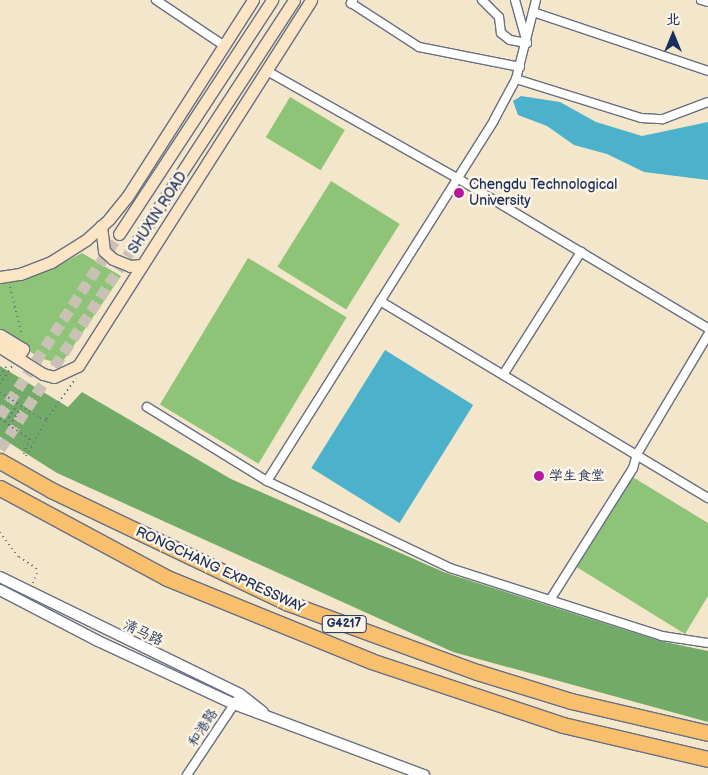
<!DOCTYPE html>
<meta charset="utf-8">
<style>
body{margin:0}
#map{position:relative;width:708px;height:775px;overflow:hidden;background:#f4e6ca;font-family:"Balsamiq Sans","LXGW WenKai TC",sans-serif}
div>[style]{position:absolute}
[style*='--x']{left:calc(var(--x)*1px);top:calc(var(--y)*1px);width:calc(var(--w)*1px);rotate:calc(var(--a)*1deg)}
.green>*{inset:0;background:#8dc477;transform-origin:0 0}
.forest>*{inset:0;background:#72aa68}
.water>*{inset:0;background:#4cb2cb;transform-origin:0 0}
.secondary-tunnel>*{height:11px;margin-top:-5.5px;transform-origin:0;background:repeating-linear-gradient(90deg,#c9c1b4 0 11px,transparent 0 16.5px)}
.path>*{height:2px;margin-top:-1px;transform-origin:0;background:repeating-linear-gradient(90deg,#676f84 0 1px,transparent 0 5px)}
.roads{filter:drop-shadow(1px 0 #676f84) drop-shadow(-1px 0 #676f84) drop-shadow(0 1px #676f84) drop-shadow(0 -1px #676f84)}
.minor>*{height:8px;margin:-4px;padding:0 4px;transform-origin:4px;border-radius:4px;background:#fff}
.tertiary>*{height:10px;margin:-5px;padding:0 5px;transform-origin:5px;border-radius:5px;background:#fff}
.secondary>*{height:11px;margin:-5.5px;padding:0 5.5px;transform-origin:5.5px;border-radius:5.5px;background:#fce5c4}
.motorway>*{height:15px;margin:-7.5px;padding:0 7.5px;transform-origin:7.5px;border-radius:7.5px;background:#f8bf6c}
.dots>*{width:14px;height:14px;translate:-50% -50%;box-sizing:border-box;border:2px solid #fcf5e5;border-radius:50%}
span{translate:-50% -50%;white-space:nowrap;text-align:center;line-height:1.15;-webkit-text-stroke:5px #fcf5e5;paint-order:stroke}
.shield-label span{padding:1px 4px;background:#fcf5e5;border:1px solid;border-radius:4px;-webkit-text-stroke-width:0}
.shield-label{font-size:12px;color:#1b2f5e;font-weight:700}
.poi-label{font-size:14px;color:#1b2f5e}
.left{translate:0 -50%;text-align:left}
.street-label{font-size:14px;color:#1b2f5e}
.north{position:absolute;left:648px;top:10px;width:50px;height:50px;-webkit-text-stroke:4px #fcf5e5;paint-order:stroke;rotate:0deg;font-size:14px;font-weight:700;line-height:20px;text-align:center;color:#1b2f5e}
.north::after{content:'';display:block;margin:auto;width:18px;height:22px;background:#1b2f5e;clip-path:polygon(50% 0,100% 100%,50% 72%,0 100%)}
</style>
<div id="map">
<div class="green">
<i style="left:290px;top:97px;width:64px;height:47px;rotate:31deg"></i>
<i style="left:331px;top:181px;width:81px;height:101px;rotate:32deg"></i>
<i style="clip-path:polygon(82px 253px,121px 276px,61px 364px,40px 358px,0 332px,0 283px,51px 269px)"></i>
<i style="left:248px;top:258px;width:115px;height:171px;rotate:31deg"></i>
<i style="clip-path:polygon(631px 476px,708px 523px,708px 596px,685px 634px,575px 566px)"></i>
</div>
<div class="forest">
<i style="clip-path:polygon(0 366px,68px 407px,82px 392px,231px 479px,446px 573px,660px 641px,708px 651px,708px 722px,453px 652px,57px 473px,0 437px)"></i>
</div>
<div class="water">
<i style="clip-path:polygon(521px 96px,560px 102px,596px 122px,642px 136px,708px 122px,708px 180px,644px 172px,607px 154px,574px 145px,547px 126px,518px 115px,513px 101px)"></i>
<i style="left:385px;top:350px;width:104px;height:139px;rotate:32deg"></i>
</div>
<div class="secondary-tunnel">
<i style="--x:0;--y:416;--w:217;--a:-56.8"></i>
<i style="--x:0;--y:449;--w:245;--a:-56.6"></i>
</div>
<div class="path">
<i style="--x:10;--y:287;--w:50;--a:76.2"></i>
<i style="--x:0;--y:376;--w:11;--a:-56"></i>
<i style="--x:0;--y:384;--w:22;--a:-56"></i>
<i style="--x:0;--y:392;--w:48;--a:33"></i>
<i style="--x:40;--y:418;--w:7;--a:8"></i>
<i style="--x:0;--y:419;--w:36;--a:34"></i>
<i style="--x:30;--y:439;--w:17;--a:114"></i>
<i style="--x:6;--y:422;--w:20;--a:-57"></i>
<i style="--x:10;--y:425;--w:20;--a:-57"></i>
<i style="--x:26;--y:456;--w:43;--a:-60.4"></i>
<i style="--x:47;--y:419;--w:50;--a:-54.7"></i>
<i style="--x:0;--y:532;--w:31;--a:53"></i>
<i style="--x:19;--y:557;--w:20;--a:33"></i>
<i style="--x:36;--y:568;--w:5;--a:79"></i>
<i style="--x:37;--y:573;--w:11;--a:112"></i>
</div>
<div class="roads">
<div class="minor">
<i style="--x:156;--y:0;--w:81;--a:33.9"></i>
<i style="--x:353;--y:0;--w:4;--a:124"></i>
<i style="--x:351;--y:3;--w:81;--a:32.9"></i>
<i style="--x:419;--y:47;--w:103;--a:11.2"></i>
<i style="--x:482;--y:0;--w:24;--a:45"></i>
<i style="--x:499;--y:17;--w:16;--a:83"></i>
<i style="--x:501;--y:33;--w:11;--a:38"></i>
<i style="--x:510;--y:40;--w:17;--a:10"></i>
<i style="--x:527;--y:43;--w:45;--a:-105.6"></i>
<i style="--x:701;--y:0;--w:7;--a:16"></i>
<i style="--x:533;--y:12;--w:185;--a:18.6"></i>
<i style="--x:267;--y:71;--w:218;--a:29.4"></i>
<i style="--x:457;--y:178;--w:292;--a:30.9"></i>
<i style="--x:516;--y:79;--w:131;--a:17.3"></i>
<i style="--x:641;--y:118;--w:22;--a:3"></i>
<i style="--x:663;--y:119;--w:48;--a:-20.7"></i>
<i style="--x:380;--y:301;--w:383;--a:31"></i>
<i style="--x:503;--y:375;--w:146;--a:-57.6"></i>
<i style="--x:147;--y:407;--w:141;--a:31.7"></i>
<i style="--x:267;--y:481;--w:203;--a:25.4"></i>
<i style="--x:450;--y:568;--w:223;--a:17.8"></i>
<i style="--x:662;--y:636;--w:47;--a:8.7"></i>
<i style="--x:267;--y:481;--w:426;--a:-57.8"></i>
<i style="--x:494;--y:120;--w:47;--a:-61.8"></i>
<i style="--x:516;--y:79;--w:81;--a:-75.8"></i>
<i style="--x:550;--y:600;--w:156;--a:-57.8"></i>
<i style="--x:633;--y:468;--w:15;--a:-74"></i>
<i style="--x:637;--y:454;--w:139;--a:-59.2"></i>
<i style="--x:187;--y:775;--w:90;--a:-56.3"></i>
</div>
<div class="tertiary">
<i style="--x:0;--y:577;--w:267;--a:26"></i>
<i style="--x:240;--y:694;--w:29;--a:38"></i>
<i style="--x:0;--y:590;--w:110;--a:27.5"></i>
<i style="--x:98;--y:641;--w:150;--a:24.9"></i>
<i style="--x:234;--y:704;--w:203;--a:20.5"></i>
</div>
<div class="secondary">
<i style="--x:101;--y:226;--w:25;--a:83"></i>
<i style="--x:104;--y:251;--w:12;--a:42"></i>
<i style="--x:113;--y:259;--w:18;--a:22"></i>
<i style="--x:130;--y:266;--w:12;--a:-5"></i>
<i style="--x:119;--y:234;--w:280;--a:-56.8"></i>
<i style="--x:135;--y:244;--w:291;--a:-56.9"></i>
<i style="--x:0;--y:277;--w:20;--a:-9"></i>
<i style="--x:20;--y:274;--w:33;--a:-21"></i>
<i style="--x:51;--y:262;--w:41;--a:-32.2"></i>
<i style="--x:86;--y:240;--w:31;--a:-42"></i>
<i style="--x:109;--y:219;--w:28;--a:-51"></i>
<i style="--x:127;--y:197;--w:234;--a:-57.4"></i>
<i style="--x:0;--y:335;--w:27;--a:31"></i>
<i style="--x:23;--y:349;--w:9;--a:122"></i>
<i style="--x:0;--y:347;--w:51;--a:32.1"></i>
<i style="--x:43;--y:374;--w:11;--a:15"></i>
<i style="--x:54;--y:377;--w:26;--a:-25"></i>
<i style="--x:78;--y:366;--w:434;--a:-57.5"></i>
</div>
<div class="motorway">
<i style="--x:0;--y:461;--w:59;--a:29.6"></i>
<i style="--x:51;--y:490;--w:263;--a:25.5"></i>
<i style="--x:288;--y:603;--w:201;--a:20.1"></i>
<i style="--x:477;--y:672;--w:98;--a:17.1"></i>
<i style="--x:571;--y:701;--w:141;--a:13.1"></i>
<i style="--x:0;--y:488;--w:190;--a:28.3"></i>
<i style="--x:167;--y:578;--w:220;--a:22.1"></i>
<i style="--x:371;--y:661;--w:202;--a:18.4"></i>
<i style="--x:563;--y:725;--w:149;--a:13.2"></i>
</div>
</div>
<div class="dots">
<i style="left:459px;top:193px;background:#b5179e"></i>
<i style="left:539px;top:476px;background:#b5179e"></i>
</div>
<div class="shield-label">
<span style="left:344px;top:624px">G4217</span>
</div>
<div class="poi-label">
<span class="left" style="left:469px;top:193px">Chengdu Technological<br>University</span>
<span class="left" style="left:549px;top:476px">学生食堂</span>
</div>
<div class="street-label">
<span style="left:158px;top:213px;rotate:-57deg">SHUXIN ROAD</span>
<span style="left:220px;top:570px;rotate:25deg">RONGCHANG EXPRESSWAY</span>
<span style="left:143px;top:633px;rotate:25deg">清马路</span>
<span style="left:203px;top:728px;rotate:-57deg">和港路</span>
</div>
<div class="north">北</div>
</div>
